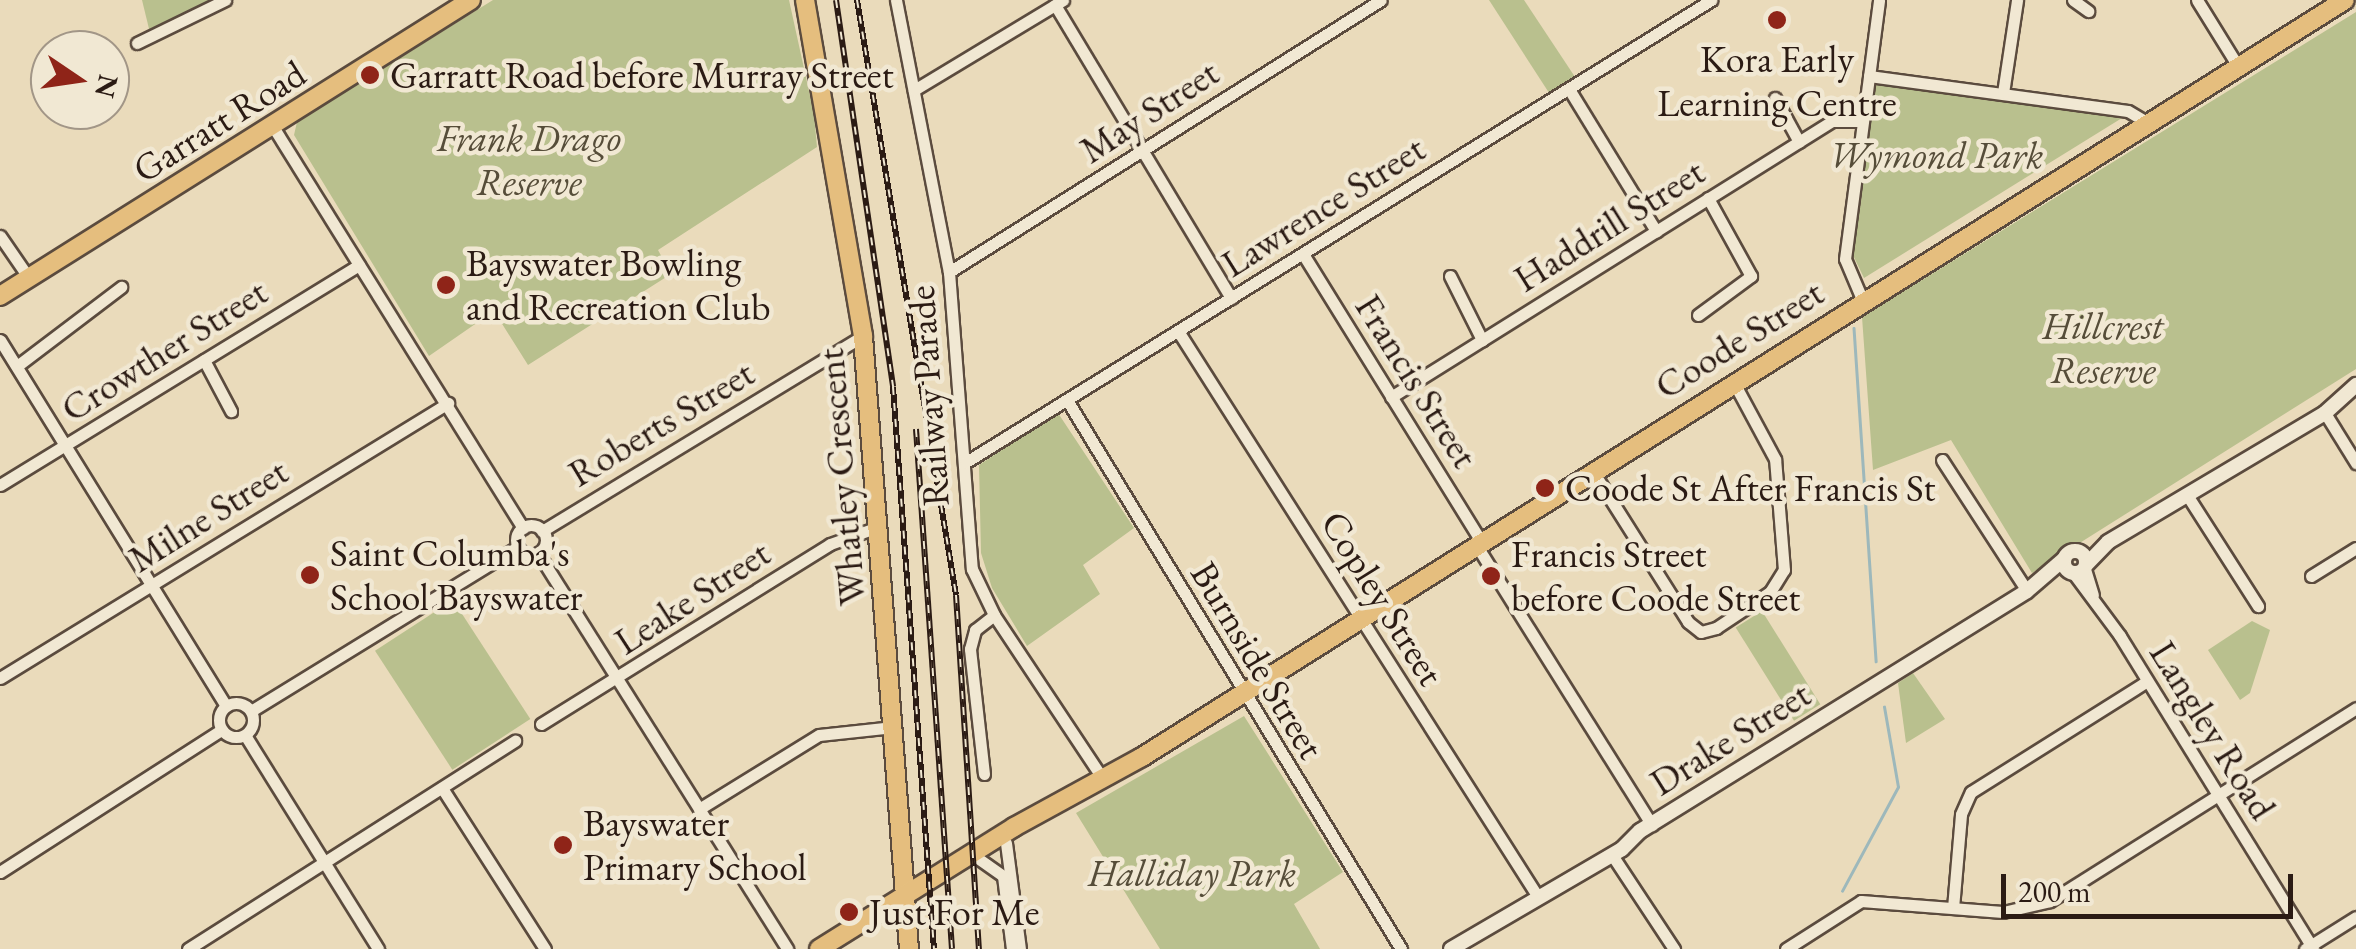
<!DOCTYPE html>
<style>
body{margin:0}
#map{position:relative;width:2356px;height:949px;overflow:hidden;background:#eadbbb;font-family:"EB Garamond",serif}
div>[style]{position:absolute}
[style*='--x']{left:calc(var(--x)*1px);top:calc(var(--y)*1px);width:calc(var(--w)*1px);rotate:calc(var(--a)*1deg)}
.green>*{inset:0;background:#b9c08e;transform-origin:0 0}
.stream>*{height:2.5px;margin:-1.25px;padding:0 1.25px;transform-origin:1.25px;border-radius:1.25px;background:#9db8bb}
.roads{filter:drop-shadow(2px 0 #5b4b3e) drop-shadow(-2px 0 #5b4b3e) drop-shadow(0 2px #5b4b3e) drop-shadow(0 -2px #5b4b3e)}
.minor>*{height:11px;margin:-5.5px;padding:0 5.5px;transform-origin:5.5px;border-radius:5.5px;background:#f1e8d3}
.minor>.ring{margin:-5.5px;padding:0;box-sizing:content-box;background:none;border:11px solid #f1e8d3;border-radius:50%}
.tertiary>*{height:14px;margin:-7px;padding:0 7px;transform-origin:7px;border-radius:7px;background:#f1e8d3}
.tertiary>.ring{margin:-7px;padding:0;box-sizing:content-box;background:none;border:14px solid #f1e8d3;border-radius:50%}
.primary>*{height:18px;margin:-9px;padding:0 9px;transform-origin:9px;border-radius:9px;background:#e5be7e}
.rail>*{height:6px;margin-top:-3px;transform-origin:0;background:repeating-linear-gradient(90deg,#f1e8d3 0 8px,#2b1b14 0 16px);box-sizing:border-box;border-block:2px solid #2b1b14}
.dots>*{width:28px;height:28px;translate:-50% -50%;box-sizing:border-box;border:5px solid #f1e8d3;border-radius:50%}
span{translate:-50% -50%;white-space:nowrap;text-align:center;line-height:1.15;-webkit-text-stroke:9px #f1e8d3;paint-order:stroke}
.poi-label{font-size:38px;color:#2b1b14}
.left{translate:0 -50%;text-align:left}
.street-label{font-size:38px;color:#2b1b14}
.park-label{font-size:38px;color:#564d39;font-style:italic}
.north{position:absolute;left:30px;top:30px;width:100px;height:100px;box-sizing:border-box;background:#f1e8d3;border:2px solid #a29687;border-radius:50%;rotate:103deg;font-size:28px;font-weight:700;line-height:40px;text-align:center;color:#2b1b14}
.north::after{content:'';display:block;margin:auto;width:35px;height:45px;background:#8f2418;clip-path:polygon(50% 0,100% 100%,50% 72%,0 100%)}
.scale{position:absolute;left:2001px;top:874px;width:292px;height:45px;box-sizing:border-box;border:5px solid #2b1b14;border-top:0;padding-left:12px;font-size:30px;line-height:35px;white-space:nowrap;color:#2b1b14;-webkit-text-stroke:8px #f1e8d3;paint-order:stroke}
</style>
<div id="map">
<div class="green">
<i style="clip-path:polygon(142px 0,225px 0,151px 37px)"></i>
<i style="clip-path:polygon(493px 0,789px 0,814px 114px,817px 147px,658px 250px,671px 274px,528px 365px,494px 311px,429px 356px,294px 135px,297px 122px)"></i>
<i style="clip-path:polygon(1489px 0,1524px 0,1579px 83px,1553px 99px)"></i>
<i style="clip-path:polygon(2356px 12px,2356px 369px,2032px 573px,1951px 440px,1873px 470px,1862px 317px)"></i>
<i style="clip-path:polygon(1888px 80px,2120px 110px,2122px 118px,1864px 278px,1852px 253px,1876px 85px)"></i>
<i style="clip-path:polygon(1058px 413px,1134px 528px,1083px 565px,1100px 594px,1027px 646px,992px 588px,981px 553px,979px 465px)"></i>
<i style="left:453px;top:600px;width:142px;height:93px;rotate:57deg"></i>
<i style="left:1762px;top:611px;width:110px;height:31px;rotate:58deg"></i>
<i style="clip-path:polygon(2252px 621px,2270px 630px,2250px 693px,2240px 700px,2208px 650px)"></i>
<i style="clip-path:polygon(1913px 673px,1945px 719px,1906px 743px,1898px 683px)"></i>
<i style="clip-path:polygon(1244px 716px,1343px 872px,1294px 904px,1320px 949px,1160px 949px,1076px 813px)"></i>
</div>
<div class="stream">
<i style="--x:1854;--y:328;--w:334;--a:86.2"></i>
<i style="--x:1842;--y:891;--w:118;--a:-61.7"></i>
<i style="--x:1898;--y:787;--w:81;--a:-99.9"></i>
</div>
<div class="roads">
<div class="minor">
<i style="--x:896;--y:0;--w:277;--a:79"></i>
<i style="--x:949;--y:272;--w:298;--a:85.6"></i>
<i style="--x:972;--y:569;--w:51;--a:64.4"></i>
<i style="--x:994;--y:615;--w:190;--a:56.4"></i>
<i style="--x:2073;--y:0;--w:19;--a:36"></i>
<i style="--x:2197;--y:0;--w:78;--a:58.2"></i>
<i style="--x:1055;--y:5;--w:342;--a:59"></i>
<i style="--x:137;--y:43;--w:98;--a:-26"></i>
<i style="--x:1869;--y:76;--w:261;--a:7.7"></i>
<i style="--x:2128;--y:111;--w:21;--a:31"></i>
<i style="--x:1569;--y:89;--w:167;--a:58.5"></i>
<i style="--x:914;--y:90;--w:174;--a:-31.1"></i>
<i style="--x:2003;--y:93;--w:94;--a:-81.4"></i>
<i style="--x:1775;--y:98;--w:50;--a:61.4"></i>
<i style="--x:272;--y:125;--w:475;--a:58.1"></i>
<i style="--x:0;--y:236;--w:51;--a:55.4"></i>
<i style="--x:1303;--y:254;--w:336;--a:58.2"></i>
<i style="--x:949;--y:272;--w:510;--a:-32.2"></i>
<i style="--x:1450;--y:276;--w:72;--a:63.4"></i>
<i style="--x:1862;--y:299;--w:43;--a:-113"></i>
<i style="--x:1845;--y:259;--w:261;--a:-82.5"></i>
<i style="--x:1698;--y:315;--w:66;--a:-36.3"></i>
<i style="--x:1751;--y:276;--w:89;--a:-118.9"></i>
<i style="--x:1178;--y:331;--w:671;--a:57.54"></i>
<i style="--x:0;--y:340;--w:430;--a:58.3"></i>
<i style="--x:204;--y:360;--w:58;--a:62.1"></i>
<i style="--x:17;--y:366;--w:131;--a:-37.2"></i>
<i style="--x:1391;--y:397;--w:520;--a:-32.04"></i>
<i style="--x:1832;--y:121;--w:30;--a:0"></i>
<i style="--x:1067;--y:400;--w:643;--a:58.68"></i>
<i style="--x:2325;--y:413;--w:59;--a:58.2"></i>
<i style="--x:1942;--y:460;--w:156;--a:57"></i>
<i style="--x:966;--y:462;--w:877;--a:-31.8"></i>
<i style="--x:1592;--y:470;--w:180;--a:57.7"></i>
<i style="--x:1688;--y:622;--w:16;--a:38"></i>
<i style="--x:1701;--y:632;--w:16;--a:-15"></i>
<i style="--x:1716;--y:628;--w:65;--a:-33.7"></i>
<i style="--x:1770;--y:592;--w:26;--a:-58"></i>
<i style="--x:1784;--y:570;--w:111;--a:-94.6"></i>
<i style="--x:1775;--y:459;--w:89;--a:-118.3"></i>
<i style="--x:0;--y:485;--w:421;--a:-31.5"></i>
<i style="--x:2187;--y:495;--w:132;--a:57.4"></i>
<i class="ring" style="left:516px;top:525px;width:19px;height:19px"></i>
<i style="--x:542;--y:531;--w:376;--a:-31.3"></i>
<i style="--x:1475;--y:543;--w:333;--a:57.9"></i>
<i style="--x:538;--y:553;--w:468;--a:57.8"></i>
<i style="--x:2085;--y:569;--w:27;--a:73"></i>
<i style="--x:2074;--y:574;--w:77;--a:53.4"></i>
<i style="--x:2120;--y:636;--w:368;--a:58.3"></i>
<i style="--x:2311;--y:576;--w:53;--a:-31.9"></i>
<i style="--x:0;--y:678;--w:526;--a:-31.54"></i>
<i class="ring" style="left:219px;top:703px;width:23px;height:23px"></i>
<i style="--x:251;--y:711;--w:313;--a:-31.6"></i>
<i style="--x:541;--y:724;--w:340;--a:-31.9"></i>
<i style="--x:830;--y:544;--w:51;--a:-19.5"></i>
<i style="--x:245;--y:735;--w:252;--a:58.1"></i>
<i style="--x:984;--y:774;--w:126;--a:-96.4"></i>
<i style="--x:970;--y:649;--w:20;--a:-75"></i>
<i style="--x:975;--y:630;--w:24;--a:-38"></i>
<i style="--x:442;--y:788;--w:191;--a:57.4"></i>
<i style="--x:699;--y:809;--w:141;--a:-31.7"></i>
<i style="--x:819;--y:735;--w:75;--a:-6.1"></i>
<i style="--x:1006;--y:843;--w:107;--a:82.5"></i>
<i style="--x:1612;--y:855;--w:113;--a:56.6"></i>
<i style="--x:979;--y:859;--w:29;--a:35"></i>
<i style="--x:1003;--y:876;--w:74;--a:83"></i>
<i style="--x:0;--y:872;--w:263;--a:-32.7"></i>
<i style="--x:1953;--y:908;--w:94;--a:-85.1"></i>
<i style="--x:1961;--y:814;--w:24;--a:-66"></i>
<i style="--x:1971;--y:792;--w:207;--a:-32.2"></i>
<i style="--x:188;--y:949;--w:388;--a:-32.5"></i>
<i style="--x:1786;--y:949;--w:89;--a:-32.6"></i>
<i style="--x:1861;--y:901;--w:142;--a:4.4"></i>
<i style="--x:2003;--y:912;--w:48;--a:-13.2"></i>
<i style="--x:2050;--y:901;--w:362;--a:-32.2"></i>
<i style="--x:2305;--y:949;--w:60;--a:-32.1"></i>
</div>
<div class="tertiary">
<i class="ring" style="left:2064px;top:551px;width:8px;height:8px"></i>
<i style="--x:2087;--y:564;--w:30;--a:-46"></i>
<i style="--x:2108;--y:542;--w:252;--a:-30.7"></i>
<i style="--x:2325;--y:413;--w:42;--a:-42.1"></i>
<i style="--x:1451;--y:949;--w:198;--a:-30.3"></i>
<i style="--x:1622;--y:849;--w:25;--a:-45"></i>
<i style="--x:1640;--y:831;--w:455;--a:-31.8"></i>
<i style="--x:2027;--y:591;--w:49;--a:-40.9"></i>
</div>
<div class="primary">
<i style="--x:805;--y:0;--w:341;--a:80.2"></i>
<i style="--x:863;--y:336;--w:615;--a:85.71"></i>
<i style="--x:0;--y:296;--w:556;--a:-32.15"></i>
<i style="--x:819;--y:949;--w:230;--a:-32"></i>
<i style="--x:1014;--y:827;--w:146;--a:-28.7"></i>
<i style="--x:1142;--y:757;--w:1421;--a:-32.18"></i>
</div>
</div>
<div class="rail">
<i style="--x:836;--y:0;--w:391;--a:81.6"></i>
<i style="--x:893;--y:387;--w:563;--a:85.83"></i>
<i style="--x:857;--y:0;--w:603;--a:80.55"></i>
<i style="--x:956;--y:595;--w:355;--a:86.3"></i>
<i style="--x:916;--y:429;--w:521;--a:86.04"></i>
</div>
<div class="dots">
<i style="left:1777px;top:20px;background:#8f2418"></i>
<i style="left:370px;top:75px;background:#8f2418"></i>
<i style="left:446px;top:285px;background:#8f2418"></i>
<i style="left:1545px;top:488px;background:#8f2418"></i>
<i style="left:310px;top:575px;background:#8f2418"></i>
<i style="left:1491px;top:576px;background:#8f2418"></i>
<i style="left:563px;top:845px;background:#8f2418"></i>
<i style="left:849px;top:912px;background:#8f2418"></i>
</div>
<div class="poi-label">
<span style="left:1777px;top:81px">Kora Early<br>Learning Centre</span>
<span class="left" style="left:390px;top:75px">Garratt Road before Murray Street</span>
<span class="left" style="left:466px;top:285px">Bayswater Bowling<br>and Recreation Club</span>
<span class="left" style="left:1565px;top:488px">Coode St After Francis St</span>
<span class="left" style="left:330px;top:575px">Saint Columba's<br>School Bayswater</span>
<span class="left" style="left:1511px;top:576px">Francis Street<br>before Coode Street</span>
<span class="left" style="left:583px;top:845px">Bayswater<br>Primary School</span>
<span class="left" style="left:869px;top:912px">Just For Me</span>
</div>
<div class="street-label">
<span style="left:1149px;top:111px;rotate:-33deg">May Street</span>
<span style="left:219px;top:121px;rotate:-32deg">Garratt Road</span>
<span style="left:1323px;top:206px;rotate:-32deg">Lawrence Street</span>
<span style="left:1609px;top:225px;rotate:-32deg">Haddrill Street</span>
<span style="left:1739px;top:339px;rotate:-32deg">Coode Street</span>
<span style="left:164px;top:350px;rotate:-32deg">Crowther Street</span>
<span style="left:1417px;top:381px;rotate:58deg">Francis Street</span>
<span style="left:928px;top:396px;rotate:-94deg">Railway Parade</span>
<span style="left:661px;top:423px;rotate:-31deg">Roberts Street</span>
<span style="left:841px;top:477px;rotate:-95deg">Whatley Crescent</span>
<span style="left:208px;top:515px;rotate:-32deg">Milne Street</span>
<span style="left:692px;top:597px;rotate:-33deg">Leake Street</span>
<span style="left:1383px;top:598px;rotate:58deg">Copley Street</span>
<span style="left:1258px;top:660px;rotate:59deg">Burnside Street</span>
<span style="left:2213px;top:730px;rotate:58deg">Langley Road</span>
<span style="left:1730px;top:738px;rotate:-32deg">Drake Street</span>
</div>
<div class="park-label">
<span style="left:529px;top:160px">Frank Drago<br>Reserve</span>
<span style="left:1936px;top:155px">Wymond Park</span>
<span style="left:2103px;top:348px">Hillcrest<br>Reserve</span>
<span style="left:1192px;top:873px">Halliday Park</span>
</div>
<div class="north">N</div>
<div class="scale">200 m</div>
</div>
